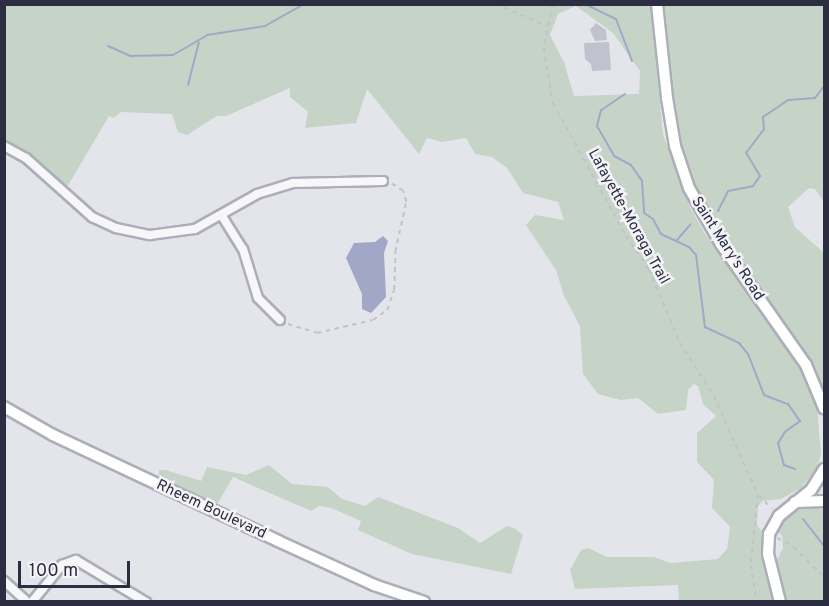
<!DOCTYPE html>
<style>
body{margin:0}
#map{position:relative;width:829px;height:606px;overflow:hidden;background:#e4e5eb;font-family:Overpass,sans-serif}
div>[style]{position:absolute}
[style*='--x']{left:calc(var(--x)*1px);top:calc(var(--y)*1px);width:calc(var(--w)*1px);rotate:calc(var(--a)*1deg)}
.green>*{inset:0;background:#c6d4c7}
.water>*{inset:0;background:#a2a7c8}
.stream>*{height:2px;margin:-1px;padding:0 1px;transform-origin:1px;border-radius:1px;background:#a2a7c8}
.building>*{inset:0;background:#c2c2ce}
.path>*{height:1.5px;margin-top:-0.75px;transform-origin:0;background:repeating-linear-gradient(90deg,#c2c2c9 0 4.5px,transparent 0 9px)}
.roads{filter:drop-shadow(2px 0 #adaeb8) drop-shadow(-2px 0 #adaeb8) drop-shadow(0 2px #adaeb8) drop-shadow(0 -2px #adaeb8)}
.street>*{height:8px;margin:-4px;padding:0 4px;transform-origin:4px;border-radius:4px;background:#f7f7f9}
.secondary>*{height:10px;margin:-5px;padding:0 5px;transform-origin:5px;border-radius:5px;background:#fff}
span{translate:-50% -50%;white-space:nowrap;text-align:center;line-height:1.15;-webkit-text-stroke:5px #f4f4f8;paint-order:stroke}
.street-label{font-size:15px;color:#2d2d42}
.frame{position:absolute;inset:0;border:6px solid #2d2d42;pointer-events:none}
.scale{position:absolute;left:18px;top:561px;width:112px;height:27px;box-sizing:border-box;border:3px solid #2d2d42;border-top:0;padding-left:8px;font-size:18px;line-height:21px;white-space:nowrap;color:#2d2d42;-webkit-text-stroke:4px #f4f4f8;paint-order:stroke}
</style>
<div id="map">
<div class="green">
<i style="clip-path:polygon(evenodd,4px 5px,651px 5px,663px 134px,690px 207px,705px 234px,792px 352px,817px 406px,821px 455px,816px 469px,801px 488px,781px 499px,763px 501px,758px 506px,757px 525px,765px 535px,771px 563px,777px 560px,783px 548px,782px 536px,773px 525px,786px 507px,820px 500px,824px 508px,824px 601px,679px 601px,678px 585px,575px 589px,570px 570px,581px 550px,588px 548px,607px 557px,654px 557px,670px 563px,718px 559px,727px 549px,730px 527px,712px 508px,714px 480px,697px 462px,697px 433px,716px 416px,703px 404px,698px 386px,694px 384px,688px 390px,686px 410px,658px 414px,638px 398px,621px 400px,598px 394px,583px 374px,580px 326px,564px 296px,556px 270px,526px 225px,535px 215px,564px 220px,558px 202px,523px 193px,507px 168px,492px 157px,475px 154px,466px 138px,442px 142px,427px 138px,419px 154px,367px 89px,356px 123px,305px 128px,308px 112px,290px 97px,290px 88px,226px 116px,217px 116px,187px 135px,178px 132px,172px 114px,121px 112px,114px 118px,109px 116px,63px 194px,5px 146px,4px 5px,576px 6px,613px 33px,640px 71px,639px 94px,574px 96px,564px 62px,550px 35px,558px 14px,576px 6px)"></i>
<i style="clip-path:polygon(662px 5px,824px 5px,824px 202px,815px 189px,809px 188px,788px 207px,795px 227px,824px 253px,824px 389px,804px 350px,711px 218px,686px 169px,667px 60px)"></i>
<i style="clip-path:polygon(269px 465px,292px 484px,328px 487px,342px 499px,365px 506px,378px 497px,458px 528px,480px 543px,507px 526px,514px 528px,523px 535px,511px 574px,412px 554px,358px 530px,361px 521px,331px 508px,319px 506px,311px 511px,233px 477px,216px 506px,159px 475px,159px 470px,166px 470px,201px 481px,207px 467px,246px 475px)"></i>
</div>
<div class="water">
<i style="clip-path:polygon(383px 236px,388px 241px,384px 253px,386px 297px,371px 313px,362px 309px,362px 294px,346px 258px,354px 243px,375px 242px)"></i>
</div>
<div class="stream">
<i style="--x:585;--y:4;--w:34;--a:26"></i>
<i style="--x:616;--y:19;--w:45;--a:69.1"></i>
<i style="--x:108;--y:46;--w:24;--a:24"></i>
<i style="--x:130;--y:56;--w:43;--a:-1.3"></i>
<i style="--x:173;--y:55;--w:39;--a:-30"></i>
<i style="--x:207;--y:35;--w:59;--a:-8.8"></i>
<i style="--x:265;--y:26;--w:45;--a:-29.4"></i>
<i style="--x:188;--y:85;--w:44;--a:-75.7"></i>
<i style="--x:625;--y:94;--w:29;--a:146"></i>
<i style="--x:601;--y:110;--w:16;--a:104"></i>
<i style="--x:597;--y:126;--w:34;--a:60"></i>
<i style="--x:614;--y:156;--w:19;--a:28"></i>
<i style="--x:631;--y:165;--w:19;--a:55"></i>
<i style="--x:642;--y:181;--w:32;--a:86"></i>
<i style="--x:644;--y:213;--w:11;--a:34"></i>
<i style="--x:653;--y:219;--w:17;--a:62"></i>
<i style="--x:661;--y:234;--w:31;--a:25"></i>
<i style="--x:689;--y:247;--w:11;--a:49"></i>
<i style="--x:696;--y:255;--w:73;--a:82.9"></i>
<i style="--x:705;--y:327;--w:38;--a:25"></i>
<i style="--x:739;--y:343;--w:14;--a:51"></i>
<i style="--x:748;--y:354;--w:44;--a:68.7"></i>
<i style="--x:764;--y:395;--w:26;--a:21"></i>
<i style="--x:788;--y:404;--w:21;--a:55"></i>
<i style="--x:800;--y:421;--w:19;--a:144"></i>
<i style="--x:785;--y:432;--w:13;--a:122"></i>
<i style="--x:778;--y:443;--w:23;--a:75"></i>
<i style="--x:784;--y:465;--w:12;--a:20"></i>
<i style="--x:718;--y:211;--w:22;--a:-63"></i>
<i style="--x:728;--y:191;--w:25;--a:-11"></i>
<i style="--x:753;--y:186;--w:12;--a:-55"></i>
<i style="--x:760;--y:176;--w:27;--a:-121"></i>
<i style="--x:746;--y:153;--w:30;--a:-53"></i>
<i style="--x:764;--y:129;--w:12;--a:-95"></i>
<i style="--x:763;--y:117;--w:30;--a:-34"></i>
<i style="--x:788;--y:100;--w:27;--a:-4"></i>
<i style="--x:815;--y:98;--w:15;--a:-53"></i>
<i style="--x:677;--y:240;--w:21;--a:-49"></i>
<i style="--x:803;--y:519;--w:34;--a:52"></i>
</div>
<div class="building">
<i style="clip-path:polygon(596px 23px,606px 30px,607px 40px,595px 41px,590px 30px)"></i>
<i style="clip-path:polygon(609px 42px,611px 70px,592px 71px,591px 64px,585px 59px,584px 43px)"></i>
</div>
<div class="path">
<i style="--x:496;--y:4;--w:56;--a:23.3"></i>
<i style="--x:553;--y:4;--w:45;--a:101.6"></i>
<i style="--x:544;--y:48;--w:56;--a:80.7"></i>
<i style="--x:553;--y:103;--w:152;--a:61.2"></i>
<i style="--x:626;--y:236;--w:40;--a:55.1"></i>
<i style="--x:649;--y:269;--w:80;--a:67.3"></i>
<i style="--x:680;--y:343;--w:63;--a:57.3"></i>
<i style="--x:714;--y:396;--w:108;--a:66"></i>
<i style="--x:758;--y:495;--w:70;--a:95.7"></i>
<i style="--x:751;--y:565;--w:37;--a:81"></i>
<i style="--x:288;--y:324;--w:30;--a:17"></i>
<i style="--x:317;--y:333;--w:57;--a:-13.1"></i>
<i style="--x:373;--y:320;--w:17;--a:-36"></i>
<i style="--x:387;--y:310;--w:21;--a:-71"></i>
<i style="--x:394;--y:290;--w:38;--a:-88"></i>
<i style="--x:395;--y:252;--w:51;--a:-77.6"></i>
<i style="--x:406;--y:202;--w:11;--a:-105"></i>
<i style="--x:403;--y:191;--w:15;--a:-148"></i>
<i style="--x:759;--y:495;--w:19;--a:47"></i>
<i style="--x:777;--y:538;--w:19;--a:28"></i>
<i style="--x:794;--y:547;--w:42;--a:45"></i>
</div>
<div class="roads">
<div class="street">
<i style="--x:4;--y:146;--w:25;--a:29"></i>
<i style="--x:26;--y:158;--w:89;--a:41.8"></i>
<i style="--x:92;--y:217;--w:26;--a:25"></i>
<i style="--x:116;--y:228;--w:35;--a:12"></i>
<i style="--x:150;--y:235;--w:45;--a:-7.6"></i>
<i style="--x:195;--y:229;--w:71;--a:-29.4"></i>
<i style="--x:257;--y:194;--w:38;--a:-17"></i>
<i style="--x:293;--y:183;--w:90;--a:-1.3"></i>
<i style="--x:222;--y:216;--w:39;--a:58"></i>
<i style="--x:243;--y:249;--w:51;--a:73"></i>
<i style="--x:258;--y:298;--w:31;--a:45"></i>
<i style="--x:4;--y:581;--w:31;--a:42"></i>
<i style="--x:32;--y:602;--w:48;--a:-51"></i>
<i style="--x:62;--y:565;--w:15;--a:-20"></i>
<i style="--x:76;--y:560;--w:82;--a:31"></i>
</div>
<div class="secondary">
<i style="--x:657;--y:4;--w:95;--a:83.9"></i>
<i style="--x:667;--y:98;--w:49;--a:80.5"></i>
<i style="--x:675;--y:146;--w:44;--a:71.6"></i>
<i style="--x:689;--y:188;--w:64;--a:60.3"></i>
<i style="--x:721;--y:244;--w:148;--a:54.9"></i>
<i style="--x:806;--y:365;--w:47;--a:67.3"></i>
<i style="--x:4;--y:407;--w:56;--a:29.7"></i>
<i style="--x:53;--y:435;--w:249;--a:25.2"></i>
<i style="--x:278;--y:541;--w:106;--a:24.6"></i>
<i style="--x:374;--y:585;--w:53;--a:18.8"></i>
<i style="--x:795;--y:502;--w:29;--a:-2"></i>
<i style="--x:780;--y:602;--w:49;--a:-104"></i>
<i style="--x:768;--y:554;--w:20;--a:-87"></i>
<i style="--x:769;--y:534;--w:21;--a:-61"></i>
<i style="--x:779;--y:516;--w:41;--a:-39.1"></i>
<i style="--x:811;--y:490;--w:25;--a:-58"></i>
</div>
</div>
<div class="street-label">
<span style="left:628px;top:217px;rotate:61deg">Lafayette-Moraga Trail</span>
<span style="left:727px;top:249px;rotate:57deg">Saint Mary's Road</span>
<span style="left:211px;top:510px;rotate:25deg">Rheem Boulevard</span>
</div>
<div class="frame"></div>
<div class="scale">100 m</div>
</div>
